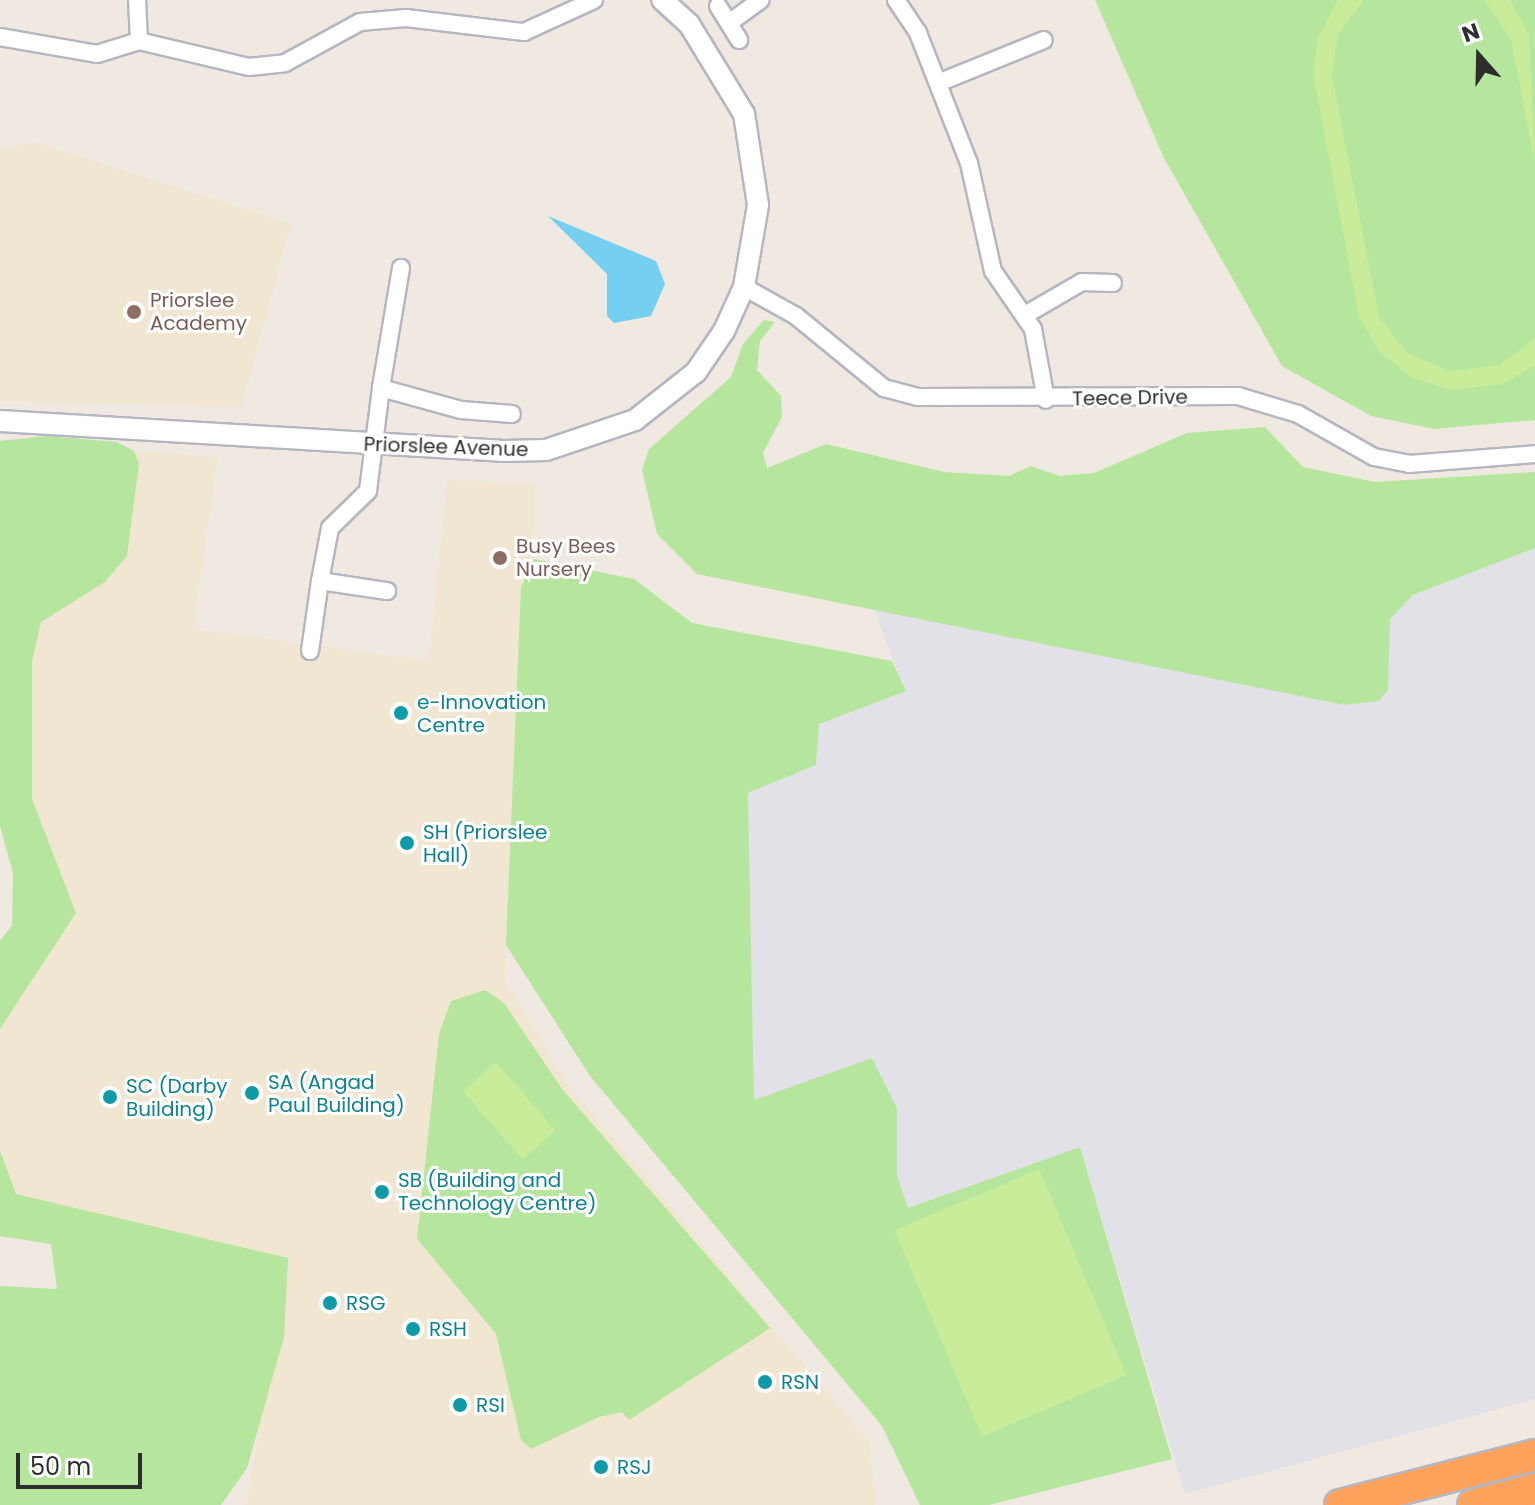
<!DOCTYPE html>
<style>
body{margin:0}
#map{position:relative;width:1535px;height:1505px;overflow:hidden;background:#efe9e1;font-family:Poppins,sans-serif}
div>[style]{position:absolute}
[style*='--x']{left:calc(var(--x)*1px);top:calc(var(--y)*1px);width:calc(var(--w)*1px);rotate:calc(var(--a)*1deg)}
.industrial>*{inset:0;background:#e3e1e8}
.education>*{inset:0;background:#f0e6d1}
.green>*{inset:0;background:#b6e59e}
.pitch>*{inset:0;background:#c9ec9a;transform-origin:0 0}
.water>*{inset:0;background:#75cff0}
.roads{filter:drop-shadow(2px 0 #b4b7c1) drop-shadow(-2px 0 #b4b7c1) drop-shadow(0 2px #b4b7c1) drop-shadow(0 -2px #b4b7c1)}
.minor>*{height:16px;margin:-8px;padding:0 8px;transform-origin:8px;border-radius:8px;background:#fff}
.tertiary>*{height:20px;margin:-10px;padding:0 10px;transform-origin:10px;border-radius:10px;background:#fff}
.motorway>*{height:30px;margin:-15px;padding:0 15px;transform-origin:15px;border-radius:15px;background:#ffa35c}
.dots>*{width:22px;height:22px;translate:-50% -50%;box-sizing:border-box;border:4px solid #fff;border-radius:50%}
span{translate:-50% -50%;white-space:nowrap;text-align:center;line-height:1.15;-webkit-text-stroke:6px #fff;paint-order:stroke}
.education-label{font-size:20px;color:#785e54}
.left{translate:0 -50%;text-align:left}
.street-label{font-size:20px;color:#2e2e2e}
.culture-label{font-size:20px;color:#0d838f}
.north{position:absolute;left:1439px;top:16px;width:80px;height:80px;-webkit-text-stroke:6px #fff;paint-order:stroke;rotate:340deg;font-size:22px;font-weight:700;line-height:32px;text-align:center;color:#2e2e2e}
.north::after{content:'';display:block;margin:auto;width:28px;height:36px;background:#2e2e2e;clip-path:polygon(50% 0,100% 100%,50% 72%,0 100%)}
.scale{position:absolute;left:16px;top:1453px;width:126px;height:36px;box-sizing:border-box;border:4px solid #2e2e2e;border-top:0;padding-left:10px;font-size:24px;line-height:28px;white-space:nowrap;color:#2e2e2e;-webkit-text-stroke:6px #fff;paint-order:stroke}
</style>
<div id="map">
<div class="industrial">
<i style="clip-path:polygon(1535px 548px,1535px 1399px,1185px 1494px,1080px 1147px,908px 1208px,897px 1176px,897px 1108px,754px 1101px,748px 793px,816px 765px,818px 724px,905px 691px,874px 609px,1344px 705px,1379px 701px,1390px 619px,1413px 595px)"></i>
</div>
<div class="education">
<i style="clip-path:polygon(34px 142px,291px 224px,241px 407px,0 401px,0 150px)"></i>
<i style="clip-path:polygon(134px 451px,218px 457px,193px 629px,429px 661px,447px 480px,535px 484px,534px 559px,521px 587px,505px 981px,569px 1086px,870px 1443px,875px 1505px,246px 1505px,288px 1258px,17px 1195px,0 1146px,0 1029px,76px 913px,32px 799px,32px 662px,41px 622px,105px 582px,127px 556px,139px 464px)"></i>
</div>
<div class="green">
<i style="clip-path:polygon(1095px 0,1535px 0,1535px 420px,1434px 429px,1371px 416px,1282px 366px,1164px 158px)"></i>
<i style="clip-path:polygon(764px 320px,775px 322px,760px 341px,757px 370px,781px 396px,782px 417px,763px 453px,767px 468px,826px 444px,944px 472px,1009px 476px,1031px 466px,1060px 476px,1094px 473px,1187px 433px,1265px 427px,1303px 467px,1375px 482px,1535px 472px,1535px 548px,1413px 595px,1390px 619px,1388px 690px,1379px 701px,1344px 705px,697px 574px,657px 534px,642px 470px,649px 449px,731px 377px,743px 344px)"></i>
<i style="clip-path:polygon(48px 436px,117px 442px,134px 451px,139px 464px,127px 556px,105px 582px,41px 622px,32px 662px,32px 799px,76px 913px,0 1029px,0 941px,12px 925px,13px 873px,0 826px,0 441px)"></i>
<i style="clip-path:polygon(534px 559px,634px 579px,692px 623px,892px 661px,906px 691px,819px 724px,816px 765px,748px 793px,754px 1100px,872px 1058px,897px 1108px,897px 1176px,908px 1208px,1080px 1147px,1172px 1459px,989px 1505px,920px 1505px,882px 1426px,590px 1076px,506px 945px,521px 587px)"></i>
<i style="clip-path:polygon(485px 990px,504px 1003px,562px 1089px,770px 1328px,629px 1420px,622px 1412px,599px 1417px,531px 1449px,521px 1440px,496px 1334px,417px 1239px,439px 1034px,451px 1001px)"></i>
<i style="clip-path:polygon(0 1150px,16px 1194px,288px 1258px,284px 1337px,247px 1468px,221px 1505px,0 1505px,0 1286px,57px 1289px,51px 1244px,0 1236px)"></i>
</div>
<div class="pitch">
<i style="clip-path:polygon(1338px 0,1364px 0,1338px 34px,1332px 76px,1379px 317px,1407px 353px,1450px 371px,1499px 365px,1535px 338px,1535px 365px,1503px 384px,1453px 390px,1412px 378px,1379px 351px,1359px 317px,1313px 73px,1318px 38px)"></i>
<i style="clip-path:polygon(1485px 0,1510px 0,1529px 35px,1535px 164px,1511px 39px)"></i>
<i style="left:496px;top:1062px;width:91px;height:44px;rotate:49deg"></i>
<i style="left:1039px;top:1169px;width:224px;height:157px;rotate:67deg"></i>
</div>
<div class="water">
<i style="clip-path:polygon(548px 216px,656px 261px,665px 284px,651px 316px,614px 323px,607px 316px,607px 274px)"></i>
</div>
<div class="roads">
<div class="minor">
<i style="--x:137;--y:0;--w:41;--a:87.2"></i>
<i style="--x:896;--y:0;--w:40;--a:56"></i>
<i style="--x:918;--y:33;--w:140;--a:68.6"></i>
<i style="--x:969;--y:163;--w:111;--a:77.5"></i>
<i style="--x:993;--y:271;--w:70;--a:55.4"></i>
<i style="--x:1033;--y:329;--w:72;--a:79.6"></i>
<i style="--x:718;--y:6;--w:40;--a:58"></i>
<i style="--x:729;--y:23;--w:39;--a:-36"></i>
<i style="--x:0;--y:37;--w:98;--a:9.9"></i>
<i style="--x:97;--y:54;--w:44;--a:-17.2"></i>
<i style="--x:139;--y:41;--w:113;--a:13.3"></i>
<i style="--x:249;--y:67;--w:36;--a:-6"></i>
<i style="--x:285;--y:63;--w:85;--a:-28.7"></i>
<i style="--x:360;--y:22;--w:46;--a:-5"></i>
<i style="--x:406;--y:18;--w:119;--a:6.8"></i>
<i style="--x:524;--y:32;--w:77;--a:-24.6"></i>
<i style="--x:938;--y:83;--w:114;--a:-22.1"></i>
<i style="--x:401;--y:268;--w:122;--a:99.5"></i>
<i style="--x:381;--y:388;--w:83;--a:15.4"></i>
<i style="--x:461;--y:410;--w:51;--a:4.5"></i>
<i style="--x:744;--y:287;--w:60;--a:29.1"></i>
<i style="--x:796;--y:316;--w:114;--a:39.3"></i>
<i style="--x:884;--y:388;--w:35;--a:15"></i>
<i style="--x:918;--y:397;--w:320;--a:-0.2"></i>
<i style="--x:1238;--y:396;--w:63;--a:16.7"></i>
<i style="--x:1298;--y:414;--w:87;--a:29.5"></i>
<i style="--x:1374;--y:457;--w:36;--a:11"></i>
<i style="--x:1409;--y:464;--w:126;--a:-4.5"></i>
<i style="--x:1025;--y:315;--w:66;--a:-30.1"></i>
<i style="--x:1082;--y:282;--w:31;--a:2"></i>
<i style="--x:320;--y:581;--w:54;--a:-79.3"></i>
<i style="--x:330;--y:528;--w:53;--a:-44.2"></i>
<i style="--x:368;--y:491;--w:104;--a:-82.8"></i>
<i style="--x:310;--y:651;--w:71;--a:-81.9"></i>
<i style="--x:320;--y:581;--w:68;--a:8.5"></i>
</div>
<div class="tertiary">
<i style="--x:0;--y:421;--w:504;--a:3.41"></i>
<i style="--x:503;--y:451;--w:43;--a:-1.3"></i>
<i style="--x:546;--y:450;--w:94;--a:-18.6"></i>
<i style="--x:635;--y:420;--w:78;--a:-38.2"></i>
<i style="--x:696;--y:372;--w:50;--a:-55.7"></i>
<i style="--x:724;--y:331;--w:48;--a:-65.6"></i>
<i style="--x:744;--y:287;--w:83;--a:-80.3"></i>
<i style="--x:758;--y:205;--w:92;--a:-98.7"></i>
<i style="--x:744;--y:114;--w:105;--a:-121.4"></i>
<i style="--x:689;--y:24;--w:36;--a:-138"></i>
</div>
<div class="motorway">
<i style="--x:1340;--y:1505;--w:201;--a:-14.4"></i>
<i style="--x:1473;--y:1505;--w:64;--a:-14.5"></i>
</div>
</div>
<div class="dots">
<i style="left:134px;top:312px;background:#8d6e63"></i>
<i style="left:500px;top:558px;background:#8d6e63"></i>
<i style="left:401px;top:713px;background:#0f9aa8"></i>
<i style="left:407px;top:843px;background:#0f9aa8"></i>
<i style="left:252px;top:1093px;background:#0f9aa8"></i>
<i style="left:110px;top:1097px;background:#0f9aa8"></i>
<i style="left:382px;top:1192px;background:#0f9aa8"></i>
<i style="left:330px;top:1303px;background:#0f9aa8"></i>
<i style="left:413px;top:1329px;background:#0f9aa8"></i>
<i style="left:765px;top:1382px;background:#0f9aa8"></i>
<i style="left:460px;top:1405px;background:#0f9aa8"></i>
<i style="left:601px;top:1467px;background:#0f9aa8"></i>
</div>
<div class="education-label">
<span class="left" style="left:150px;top:312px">Priorslee<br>Academy</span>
<span class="left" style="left:516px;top:558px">Busy Bees<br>Nursery</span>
</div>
<div class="street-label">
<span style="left:1130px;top:398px;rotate:-1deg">Teece Drive</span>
<span style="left:446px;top:447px;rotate:2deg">Priorslee Avenue</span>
</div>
<div class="culture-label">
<span class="left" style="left:417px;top:714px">e-Innovation<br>Centre</span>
<span class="left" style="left:423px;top:844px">SH (Priorslee<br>Hall)</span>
<span class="left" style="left:268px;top:1094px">SA (Angad<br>Paul Building)</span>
<span class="left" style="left:126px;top:1098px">SC (Darby<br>Building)</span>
<span class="left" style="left:398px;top:1192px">SB (Building and<br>Technology Centre)</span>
<span class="left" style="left:346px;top:1303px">RSG</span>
<span class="left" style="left:429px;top:1329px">RSH</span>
<span class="left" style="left:781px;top:1382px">RSN</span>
<span class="left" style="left:476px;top:1405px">RSI</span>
<span class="left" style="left:617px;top:1467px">RSJ</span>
</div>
<div class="north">N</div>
<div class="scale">50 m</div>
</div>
